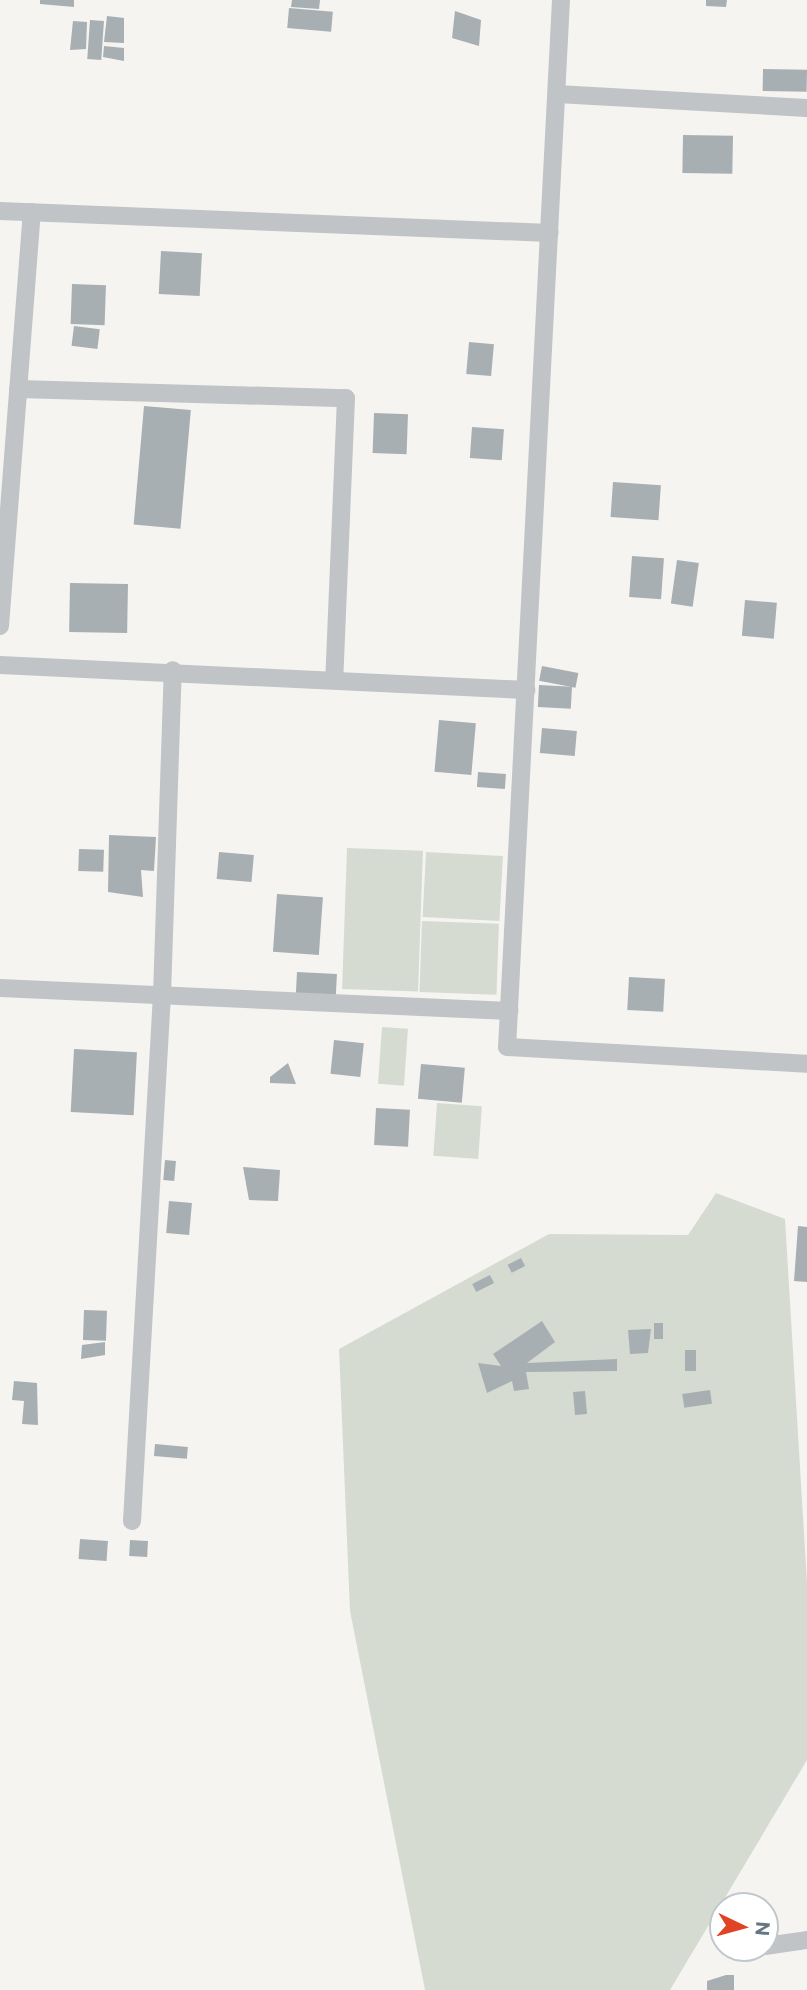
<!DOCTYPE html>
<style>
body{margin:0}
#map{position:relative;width:807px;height:1990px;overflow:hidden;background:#f5f4f1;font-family:Commissioner,sans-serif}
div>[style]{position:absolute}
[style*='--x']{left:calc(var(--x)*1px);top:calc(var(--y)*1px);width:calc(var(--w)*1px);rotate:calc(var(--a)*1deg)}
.green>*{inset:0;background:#d6dbd2;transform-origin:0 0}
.building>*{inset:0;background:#a7afb3;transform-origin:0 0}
.minor>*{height:18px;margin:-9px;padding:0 9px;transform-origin:9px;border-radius:9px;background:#c0c4c7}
span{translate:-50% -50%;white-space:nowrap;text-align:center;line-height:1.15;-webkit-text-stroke:7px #fff;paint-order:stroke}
.north{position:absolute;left:709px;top:1892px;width:70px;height:70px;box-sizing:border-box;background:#fff;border:2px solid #c1c8cd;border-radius:50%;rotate:95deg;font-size:19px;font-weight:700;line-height:28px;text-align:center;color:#647681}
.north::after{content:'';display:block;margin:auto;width:24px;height:32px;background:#e04425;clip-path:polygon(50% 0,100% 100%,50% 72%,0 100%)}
</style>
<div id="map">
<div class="green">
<i style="left:347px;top:848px;width:76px;height:141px;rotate:2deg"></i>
<i style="left:426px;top:852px;width:77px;height:65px;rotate:3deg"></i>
<i style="left:422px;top:921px;width:77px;height:71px;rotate:2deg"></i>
<i style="left:382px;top:1027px;width:26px;height:57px;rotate:4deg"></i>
<i style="left:437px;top:1103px;width:45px;height:53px;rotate:4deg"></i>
<i style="clip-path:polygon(716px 1193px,785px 1219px,807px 1583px,807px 1760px,670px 1990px,425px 1990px,350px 1611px,339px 1349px,549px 1234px,688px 1235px)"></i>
</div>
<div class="building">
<i style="clip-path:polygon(40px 0,74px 0,74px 7px,40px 4px)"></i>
<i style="clip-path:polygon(292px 0,320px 0,319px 9px,291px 7px)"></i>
<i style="clip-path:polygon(706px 0,727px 0,726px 7px,706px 6px)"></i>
<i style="left:289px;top:8px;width:44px;height:20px;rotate:5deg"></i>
<i style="clip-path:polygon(455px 11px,481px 20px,479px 46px,452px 38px)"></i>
<i style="clip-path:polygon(107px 16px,124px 18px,124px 43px,104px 42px)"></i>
<i style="left:90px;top:20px;width:14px;height:39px;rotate:4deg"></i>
<i style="clip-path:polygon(73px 21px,87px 22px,86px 49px,70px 50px)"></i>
<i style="clip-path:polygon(104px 46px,124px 48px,124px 61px,103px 57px)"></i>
<i style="left:763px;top:69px;width:44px;height:22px;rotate:1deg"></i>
<i style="left:683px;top:135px;width:50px;height:38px;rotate:1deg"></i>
<i style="left:161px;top:251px;width:41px;height:43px;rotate:3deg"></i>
<i style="left:72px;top:284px;width:34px;height:40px;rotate:2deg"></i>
<i style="left:74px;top:326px;width:26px;height:20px;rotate:7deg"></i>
<i style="left:469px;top:342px;width:25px;height:32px;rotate:5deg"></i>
<i style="left:144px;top:406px;width:47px;height:119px;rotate:5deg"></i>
<i style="left:374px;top:413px;width:34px;height:40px;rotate:2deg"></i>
<i style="left:472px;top:427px;width:32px;height:31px;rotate:4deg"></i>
<i style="left:613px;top:482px;width:48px;height:35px;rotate:4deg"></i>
<i style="left:632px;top:556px;width:32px;height:41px;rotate:4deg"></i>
<i style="left:677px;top:560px;width:22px;height:44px;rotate:8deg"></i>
<i style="left:70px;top:583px;width:58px;height:49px;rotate:1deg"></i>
<i style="left:745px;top:600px;width:32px;height:36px;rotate:5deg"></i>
<i style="left:542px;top:666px;width:37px;height:15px;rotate:11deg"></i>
<i style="left:539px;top:685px;width:33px;height:22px;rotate:3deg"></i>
<i style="left:439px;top:720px;width:37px;height:52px;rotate:5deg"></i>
<i style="left:542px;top:728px;width:35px;height:25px;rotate:5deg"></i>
<i style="left:478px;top:772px;width:28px;height:15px;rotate:4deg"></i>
<i style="clip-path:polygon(109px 835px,156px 837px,154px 871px,141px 870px,143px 897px,108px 892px)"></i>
<i style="left:79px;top:849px;width:25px;height:22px;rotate:2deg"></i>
<i style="left:219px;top:852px;width:35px;height:27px;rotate:5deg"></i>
<i style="left:277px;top:894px;width:46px;height:58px;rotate:4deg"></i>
<i style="left:297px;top:972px;width:40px;height:22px;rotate:3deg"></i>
<i style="left:629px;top:977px;width:36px;height:33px;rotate:3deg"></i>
<i style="left:334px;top:1040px;width:30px;height:34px;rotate:6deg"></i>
<i style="left:74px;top:1049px;width:63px;height:63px;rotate:3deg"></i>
<i style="clip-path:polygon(288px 1063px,296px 1084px,270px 1083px,270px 1077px)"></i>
<i style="left:421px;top:1064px;width:44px;height:35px;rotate:5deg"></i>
<i style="left:376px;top:1108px;width:34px;height:37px;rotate:3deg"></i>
<i style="left:165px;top:1160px;width:11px;height:20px;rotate:5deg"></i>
<i style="clip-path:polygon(243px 1167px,280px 1170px,278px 1201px,249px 1200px)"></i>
<i style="left:169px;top:1201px;width:23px;height:32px;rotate:5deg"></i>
<i style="clip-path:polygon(798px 1226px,807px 1227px,807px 1282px,794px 1281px)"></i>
<i style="left:521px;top:1258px;width:9px;height:15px;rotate:63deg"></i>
<i style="left:490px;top:1275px;width:9px;height:20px;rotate:63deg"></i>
<i style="left:84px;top:1310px;width:23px;height:30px;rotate:2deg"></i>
<i style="clip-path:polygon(542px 1321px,555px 1342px,527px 1363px,617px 1359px,617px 1371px,526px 1372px,529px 1389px,514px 1391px,512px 1381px,487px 1393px,478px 1363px,501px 1366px,493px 1354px)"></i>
<i style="left:654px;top:1323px;width:9px;height:16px"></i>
<i style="clip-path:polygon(651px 1329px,648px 1353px,630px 1354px,628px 1330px)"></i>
<i style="clip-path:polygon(105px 1342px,105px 1355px,81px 1359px,82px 1345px)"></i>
<i style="left:685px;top:1350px;width:11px;height:21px"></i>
<i style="clip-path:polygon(14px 1381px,37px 1383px,38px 1425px,22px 1424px,24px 1401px,12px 1400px)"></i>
<i style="left:710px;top:1390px;width:14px;height:28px;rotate:82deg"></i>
<i style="left:585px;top:1391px;width:23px;height:12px;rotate:85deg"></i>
<i style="left:155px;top:1444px;width:33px;height:12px;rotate:5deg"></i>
<i style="left:80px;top:1539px;width:28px;height:20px;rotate:4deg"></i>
<i style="left:130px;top:1540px;width:18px;height:16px;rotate:3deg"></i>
<i style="clip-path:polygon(726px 1975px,734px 1975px,734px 1990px,707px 1990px,707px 1981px)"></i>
</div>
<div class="minor">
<i style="--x:561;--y:0;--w:1048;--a:92.95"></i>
<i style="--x:507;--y:1047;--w:300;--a:3.2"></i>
<i style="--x:557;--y:94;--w:250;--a:3.2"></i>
<i style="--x:0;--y:211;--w:550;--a:2.29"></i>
<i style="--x:18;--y:389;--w:328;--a:1.6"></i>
<i style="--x:346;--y:398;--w:281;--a:92.4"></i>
<i style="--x:0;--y:626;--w:415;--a:-85.6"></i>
<i style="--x:0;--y:665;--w:527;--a:2.72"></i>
<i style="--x:0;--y:988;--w:510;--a:2.59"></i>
<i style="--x:132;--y:1521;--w:527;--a:-86.74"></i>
<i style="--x:162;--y:995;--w:325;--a:-88.1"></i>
<i style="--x:765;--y:1946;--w:42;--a:-8.1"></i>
</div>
<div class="north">N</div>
</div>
